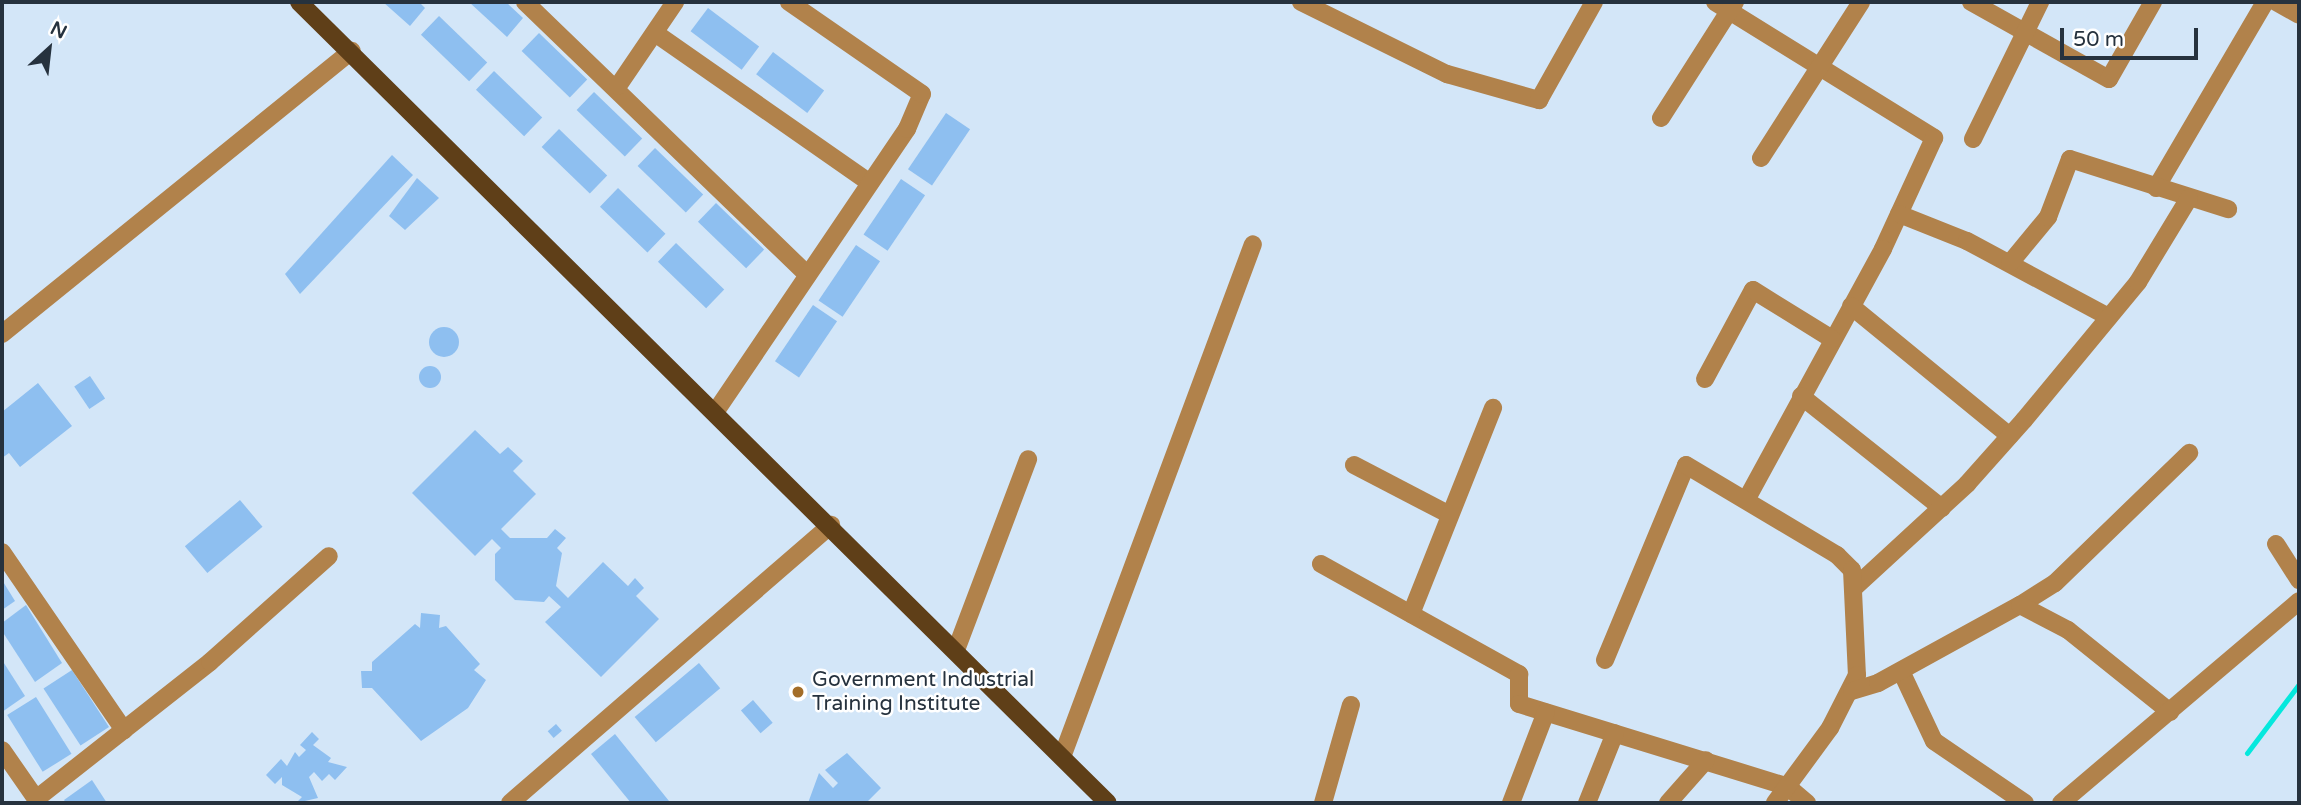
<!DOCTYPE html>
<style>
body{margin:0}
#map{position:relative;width:2301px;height:805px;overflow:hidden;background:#d3e6f8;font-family:"Varela Round",sans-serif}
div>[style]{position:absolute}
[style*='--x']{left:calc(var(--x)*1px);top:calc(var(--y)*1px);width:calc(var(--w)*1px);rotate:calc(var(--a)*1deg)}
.stream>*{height:5px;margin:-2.5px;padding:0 2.5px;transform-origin:2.5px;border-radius:2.5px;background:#05e8dd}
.building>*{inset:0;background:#8ebff0;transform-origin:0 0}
.round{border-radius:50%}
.minor>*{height:18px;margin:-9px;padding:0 9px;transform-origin:9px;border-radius:9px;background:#b1824b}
.major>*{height:18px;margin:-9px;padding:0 9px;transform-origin:9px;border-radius:9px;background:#5f3f18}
.dots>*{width:19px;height:19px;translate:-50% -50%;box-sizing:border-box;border:4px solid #fff;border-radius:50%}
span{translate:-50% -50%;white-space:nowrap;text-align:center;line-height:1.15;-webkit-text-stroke:5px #fff;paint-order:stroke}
.poi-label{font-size:21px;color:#26323e}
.left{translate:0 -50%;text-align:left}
.frame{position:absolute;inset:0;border:4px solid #26323e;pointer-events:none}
.north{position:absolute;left:14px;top:14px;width:70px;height:70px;-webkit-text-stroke:5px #fff;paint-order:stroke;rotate:27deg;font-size:19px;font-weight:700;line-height:28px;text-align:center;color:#26323e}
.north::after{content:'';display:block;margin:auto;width:24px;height:32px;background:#26323e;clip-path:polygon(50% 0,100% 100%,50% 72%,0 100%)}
.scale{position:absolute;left:2060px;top:28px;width:138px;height:32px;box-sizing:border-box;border:4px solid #26323e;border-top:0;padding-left:9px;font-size:21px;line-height:24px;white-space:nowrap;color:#26323e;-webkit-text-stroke:5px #fff;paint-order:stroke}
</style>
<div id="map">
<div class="stream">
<i style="--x:2247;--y:753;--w:86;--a:-53"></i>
</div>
<div class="building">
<i style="clip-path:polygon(383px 2px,419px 2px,425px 8px,410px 26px)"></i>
<i style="clip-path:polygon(469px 2px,506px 2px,523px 18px,507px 37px)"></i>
<i style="left:708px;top:8px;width:64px;height:29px;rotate:37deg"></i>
<i style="left:439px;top:16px;width:67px;height:26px;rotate:44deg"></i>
<i style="left:539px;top:33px;width:67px;height:25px;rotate:44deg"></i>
<i style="left:773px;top:52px;width:64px;height:28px;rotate:37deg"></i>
<i style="left:494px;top:71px;width:67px;height:26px;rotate:44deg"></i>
<i style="left:594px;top:92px;width:67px;height:25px;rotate:44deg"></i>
<i style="left:946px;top:113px;width:29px;height:68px;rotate:34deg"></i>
<i style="left:559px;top:129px;width:67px;height:25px;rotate:44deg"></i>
<i style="left:655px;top:148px;width:67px;height:25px;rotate:44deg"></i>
<i style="clip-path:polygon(392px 155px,413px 175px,300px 294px,285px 274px)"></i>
<i style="clip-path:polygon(417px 178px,439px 198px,405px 230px,389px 216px)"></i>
<i style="left:901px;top:179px;width:29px;height:67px;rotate:34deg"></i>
<i style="left:618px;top:188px;width:66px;height:26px;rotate:44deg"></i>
<i style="left:716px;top:203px;width:67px;height:26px;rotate:44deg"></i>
<i style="left:676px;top:243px;width:67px;height:26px;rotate:44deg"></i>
<i style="left:856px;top:245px;width:29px;height:67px;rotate:34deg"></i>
<i style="left:813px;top:305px;width:29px;height:68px;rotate:34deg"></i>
<i class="round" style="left:429px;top:327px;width:30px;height:30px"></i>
<i class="round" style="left:419px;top:366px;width:22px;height:22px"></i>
<i style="left:90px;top:376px;width:27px;height:19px;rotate:56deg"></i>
<i style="clip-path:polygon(38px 383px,72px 426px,20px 467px,9px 453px,2px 458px,2px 412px)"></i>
<i style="clip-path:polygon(475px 430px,500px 454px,508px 447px,523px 461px,513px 471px,536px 494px,501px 529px,510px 538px,547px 538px,555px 529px,566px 538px,557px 548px,562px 553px,556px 586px,568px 598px,603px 562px,628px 586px,635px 578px,644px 588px,636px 596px,659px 619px,601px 677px,545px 622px,561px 607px,549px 596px,544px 602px,515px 600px,495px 580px,495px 554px,501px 548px,492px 539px,475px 556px,412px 493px)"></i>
<i style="left:240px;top:500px;width:35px;height:72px;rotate:50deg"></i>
<i style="clip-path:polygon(2px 580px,15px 601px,2px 610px)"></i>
<i style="clip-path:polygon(26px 605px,62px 663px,35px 682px,2px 631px,2px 623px)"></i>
<i style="clip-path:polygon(421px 613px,440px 615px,439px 628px,446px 626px,480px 664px,474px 670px,486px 680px,468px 708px,421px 741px,372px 688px,362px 688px,361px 671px,372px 671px,372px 662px,415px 624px,420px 628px)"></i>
<i style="clip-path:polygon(2px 660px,25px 696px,2px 712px)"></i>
<i style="left:699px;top:663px;width:33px;height:84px;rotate:50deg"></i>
<i style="left:72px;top:670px;width:68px;height:34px;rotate:57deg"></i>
<i style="left:36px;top:697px;width:67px;height:34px;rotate:58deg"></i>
<i style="left:753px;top:700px;width:30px;height:16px;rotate:49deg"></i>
<i style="left:556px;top:724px;width:9px;height:11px;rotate:49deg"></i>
<i style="clip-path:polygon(312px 732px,319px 739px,313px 745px,331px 758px,328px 762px,347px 767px,335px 780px,329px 774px,322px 781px,314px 772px,309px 777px,318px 798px,296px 803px,302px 797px,282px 785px,282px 777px,275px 784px,266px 775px,281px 759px,287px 766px,295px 752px,299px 757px,306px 750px,300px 745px)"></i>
<i style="clip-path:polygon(615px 734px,669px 801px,666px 803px,631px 803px,591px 754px)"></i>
<i style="clip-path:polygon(847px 753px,881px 788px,866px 803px,808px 803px,819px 773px,833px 788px,838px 783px,825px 770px)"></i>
<i style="clip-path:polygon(92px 780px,107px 803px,66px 803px,64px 800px)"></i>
</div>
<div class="minor">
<i style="--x:525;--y:2;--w:393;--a:44"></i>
<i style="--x:1301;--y:2;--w:163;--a:26.3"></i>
<i style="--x:1447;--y:74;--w:96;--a:15.8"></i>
<i style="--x:1539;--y:100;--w:112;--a:-60.7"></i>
<i style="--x:1715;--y:2;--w:258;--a:31.8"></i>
<i style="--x:1934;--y:138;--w:122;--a:114.7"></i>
<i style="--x:1883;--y:249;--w:286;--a:118.6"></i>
<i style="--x:1971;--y:2;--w:158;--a:29.2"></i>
<i style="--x:2109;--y:79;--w:89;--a:-60.3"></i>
<i style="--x:2276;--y:2;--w:26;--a:29"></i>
<i style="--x:655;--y:33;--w:262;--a:34.9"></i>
<i style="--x:618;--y:86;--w:102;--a:-55.8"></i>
<i style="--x:1661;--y:118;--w:138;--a:-57.5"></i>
<i style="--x:1973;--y:139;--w:153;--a:-63.9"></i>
<i style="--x:1761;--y:158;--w:185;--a:-57.3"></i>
<i style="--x:2156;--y:188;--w:216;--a:-59.6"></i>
<i style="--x:1899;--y:214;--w:73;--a:21.7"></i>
<i style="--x:1967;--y:241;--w:161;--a:28.2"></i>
<i style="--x:2010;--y:263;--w:60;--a:-50.4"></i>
<i style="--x:2048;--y:217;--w:62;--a:-69.2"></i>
<i style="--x:2070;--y:159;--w:166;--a:17.6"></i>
<i style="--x:1851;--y:306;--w:205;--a:39.3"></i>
<i style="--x:2;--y:334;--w:450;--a:-39"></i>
<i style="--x:1705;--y:379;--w:101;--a:-61.7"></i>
<i style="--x:1753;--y:290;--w:93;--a:31.8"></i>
<i style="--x:1801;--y:396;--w:180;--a:38.5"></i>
<i style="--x:716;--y:411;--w:341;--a:-55.9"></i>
<i style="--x:907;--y:129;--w:38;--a:-67"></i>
<i style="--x:922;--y:94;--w:162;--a:-145.3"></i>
<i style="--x:1354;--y:465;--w:108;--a:27.5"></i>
<i style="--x:2276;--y:544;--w:43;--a:57.4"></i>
<i style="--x:2;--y:552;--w:216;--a:55.6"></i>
<i style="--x:1321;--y:564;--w:227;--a:29.1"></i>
<i style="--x:1519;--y:674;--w:30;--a:90"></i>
<i style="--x:1519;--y:704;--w:282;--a:17.1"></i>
<i style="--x:1788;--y:787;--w:25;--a:40"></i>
<i style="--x:1854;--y:588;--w:154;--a:-42.6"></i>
<i style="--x:1967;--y:484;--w:86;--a:-48.3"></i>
<i style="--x:2024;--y:420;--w:179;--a:-50.4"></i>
<i style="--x:2138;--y:282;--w:98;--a:-58.7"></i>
<i style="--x:2020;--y:605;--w:41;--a:-32.2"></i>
<i style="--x:2055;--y:583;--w:187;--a:-44.1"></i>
<i style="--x:1411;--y:614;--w:222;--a:-68.3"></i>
<i style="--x:956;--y:650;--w:204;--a:-69.3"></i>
<i style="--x:1605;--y:660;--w:211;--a:-67.4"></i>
<i style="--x:1686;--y:465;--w:176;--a:30.8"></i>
<i style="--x:1837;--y:555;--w:21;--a:45"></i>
<i style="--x:1852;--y:570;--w:105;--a:87.3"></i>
<i style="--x:1857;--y:675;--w:59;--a:117"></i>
<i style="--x:1830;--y:728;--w:93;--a:126.3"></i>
<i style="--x:1901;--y:671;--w:77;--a:64.8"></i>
<i style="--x:1934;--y:741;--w:110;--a:34.3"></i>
<i style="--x:1852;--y:691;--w:27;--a:-17"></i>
<i style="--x:1878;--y:683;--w:162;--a:-28.8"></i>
<i style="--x:2020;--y:605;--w:54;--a:27.5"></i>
<i style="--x:2068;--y:630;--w:131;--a:38.8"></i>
<i style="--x:2;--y:750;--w:65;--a:55.1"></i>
<i style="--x:1062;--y:757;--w:547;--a:-69.58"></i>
<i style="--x:36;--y:799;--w:221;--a:-38.2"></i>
<i style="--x:210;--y:662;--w:159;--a:-41.7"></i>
<i style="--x:510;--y:803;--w:425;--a:-40.9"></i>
<i style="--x:1323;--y:803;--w:102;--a:-74.1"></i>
<i style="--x:1511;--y:803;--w:97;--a:-69"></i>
<i style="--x:1587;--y:803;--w:75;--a:-68.2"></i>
<i style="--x:1668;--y:803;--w:57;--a:-48.5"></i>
<i style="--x:2061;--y:803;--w:312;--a:-40.3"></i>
</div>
<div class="major">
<i style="--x:299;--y:2;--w:1138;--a:44.72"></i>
</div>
<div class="dots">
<i style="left:798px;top:692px;background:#a36d28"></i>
</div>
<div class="poi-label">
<span class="left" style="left:812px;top:692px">Government Industrial<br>Training Institute</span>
</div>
<div class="frame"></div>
<div class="north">N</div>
<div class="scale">50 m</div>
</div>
